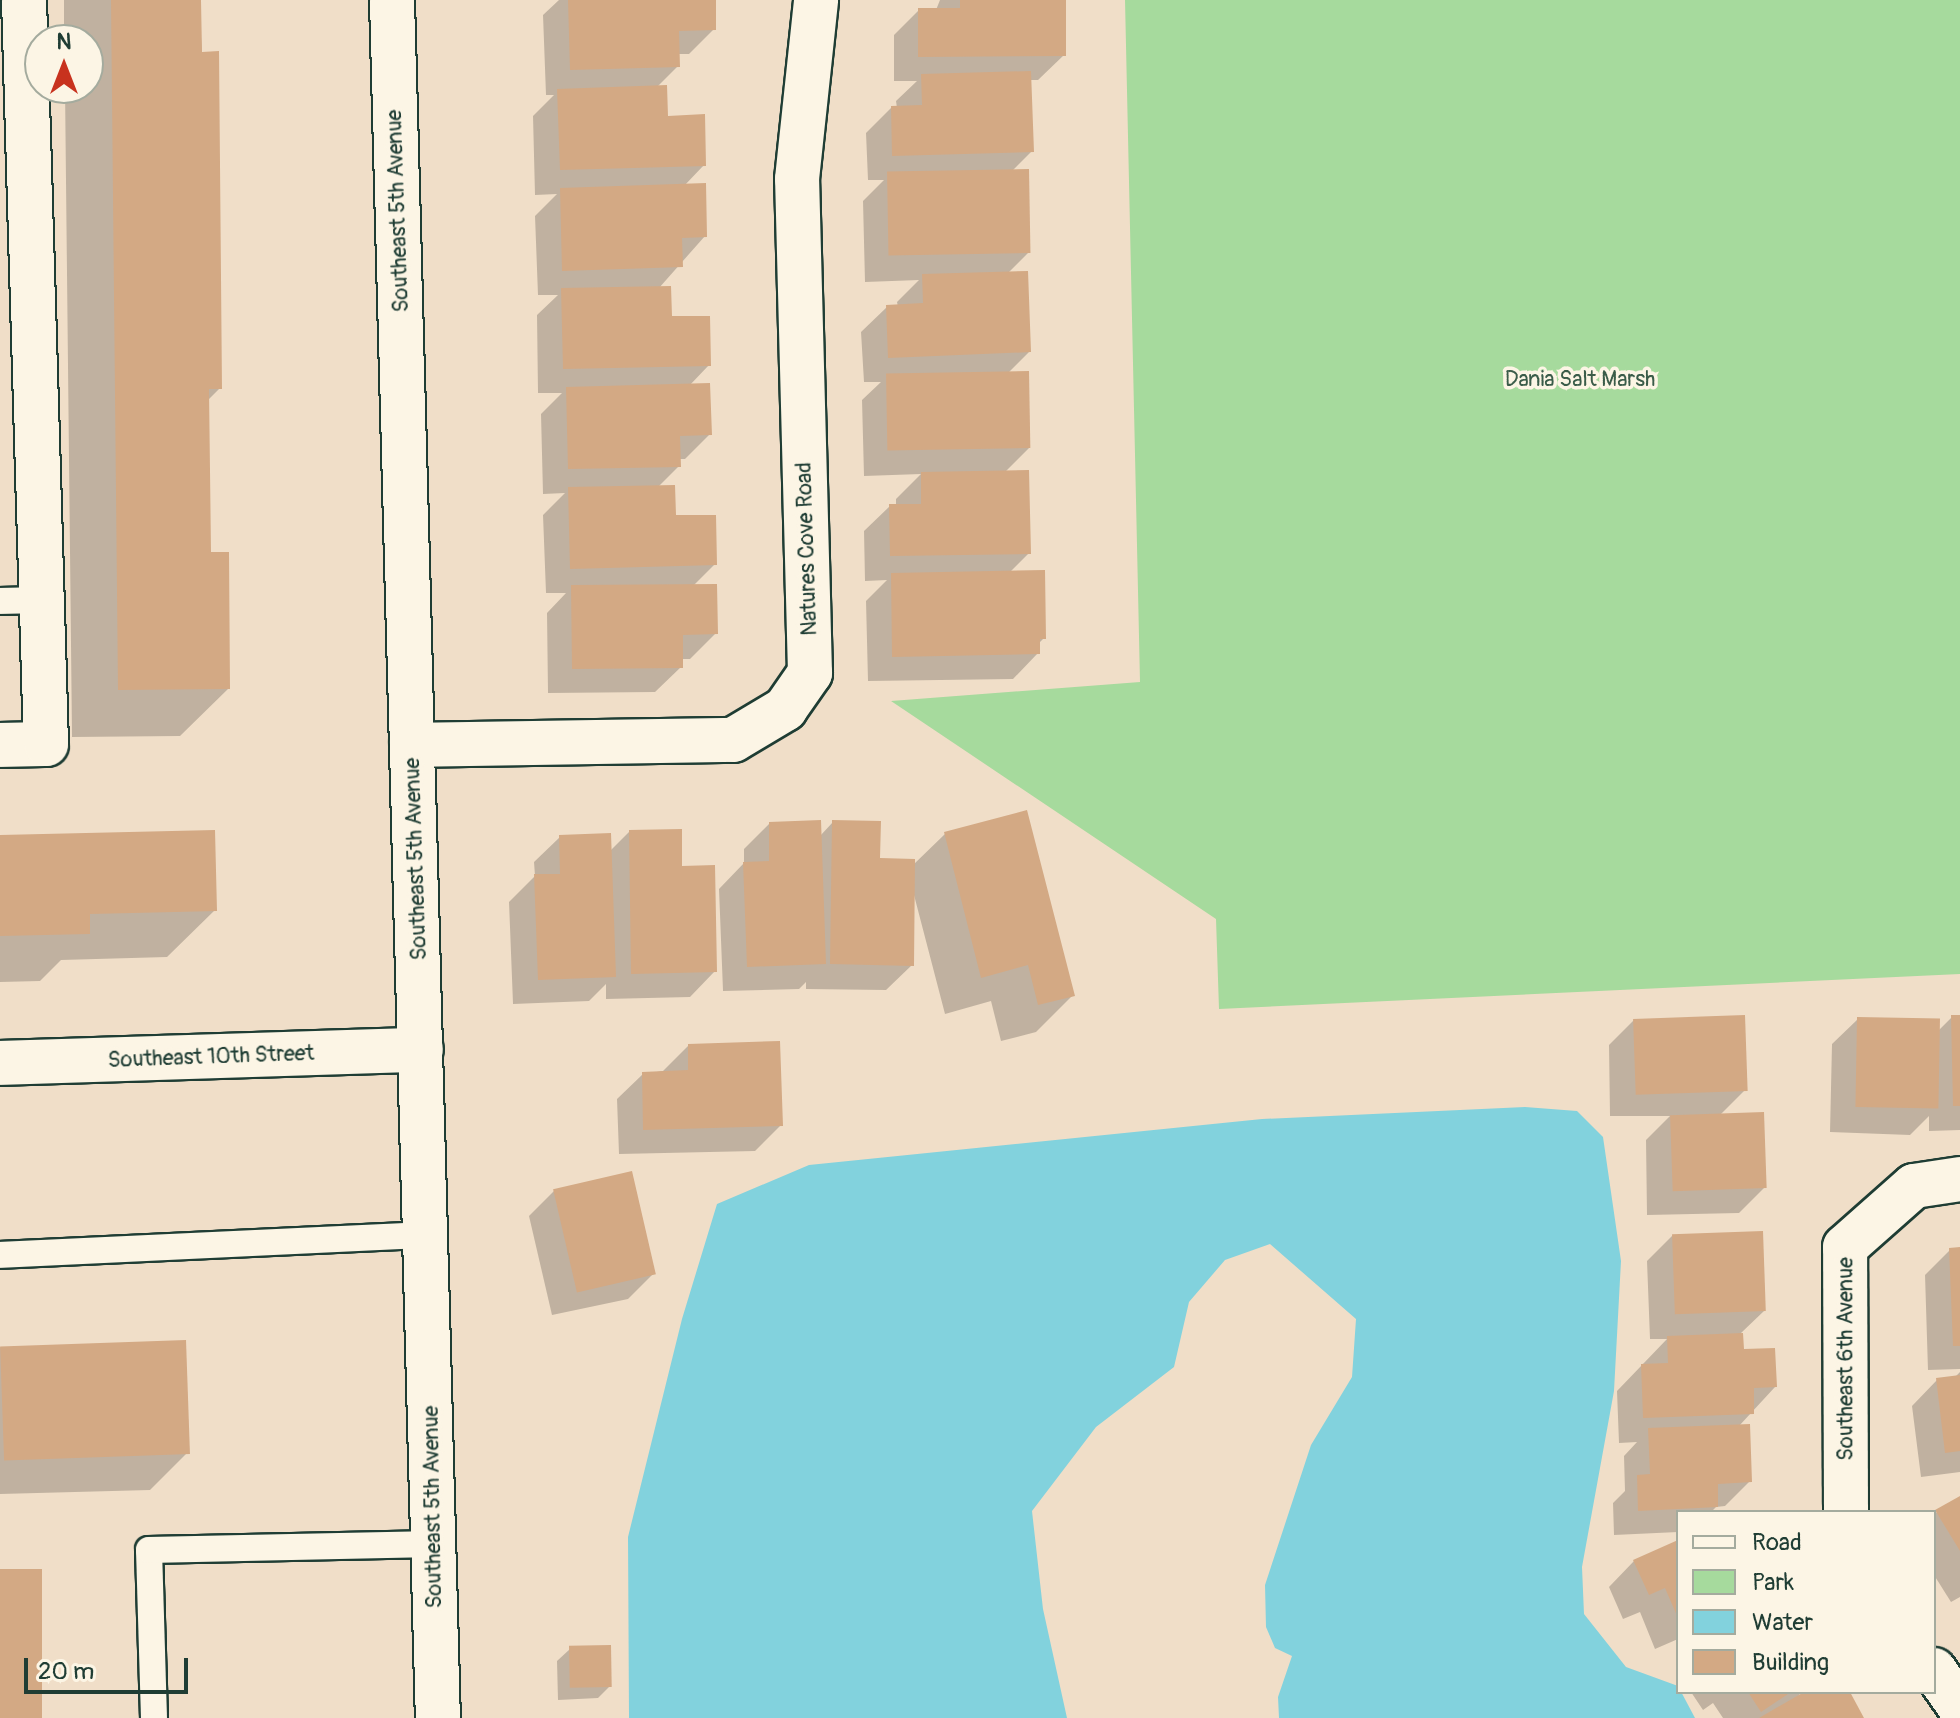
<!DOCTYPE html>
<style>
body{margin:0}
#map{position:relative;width:1960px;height:1718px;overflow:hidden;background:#f0dec8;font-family:Pangolin,sans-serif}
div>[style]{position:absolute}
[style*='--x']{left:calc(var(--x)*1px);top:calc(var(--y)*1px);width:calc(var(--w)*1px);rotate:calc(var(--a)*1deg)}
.green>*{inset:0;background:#a6da9d}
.water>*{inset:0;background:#82d2dd}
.shadow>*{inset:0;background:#0003}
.building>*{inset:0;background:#d3a984;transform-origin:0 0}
.roads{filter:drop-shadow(2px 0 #1f3d34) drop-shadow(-2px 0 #1f3d34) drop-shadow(0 2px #1f3d34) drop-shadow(0 -2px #1f3d34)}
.service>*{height:26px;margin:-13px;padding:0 13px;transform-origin:13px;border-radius:13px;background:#fcf5e5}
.minor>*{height:44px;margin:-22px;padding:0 22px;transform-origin:22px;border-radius:22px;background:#fcf5e5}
.tertiary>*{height:44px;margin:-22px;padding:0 22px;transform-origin:22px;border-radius:22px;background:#fcf5e5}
span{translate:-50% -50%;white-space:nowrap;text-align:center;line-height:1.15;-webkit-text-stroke:7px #fcf5e5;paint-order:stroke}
.street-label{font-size:22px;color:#1f3d34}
.park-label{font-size:22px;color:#3a5c49}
.legend{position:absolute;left:1676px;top:1510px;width:260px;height:184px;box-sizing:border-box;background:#fcf5e5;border:2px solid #a4ab9e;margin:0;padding:10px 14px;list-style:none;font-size:24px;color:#1f3d34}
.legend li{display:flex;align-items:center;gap:16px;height:40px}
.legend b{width:40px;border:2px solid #a4ab9e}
.north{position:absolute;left:24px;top:24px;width:80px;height:80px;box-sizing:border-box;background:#fcf5e5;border:2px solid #a4ab9e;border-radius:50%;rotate:0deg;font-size:22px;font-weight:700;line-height:32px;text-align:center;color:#1f3d34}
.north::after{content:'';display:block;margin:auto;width:28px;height:36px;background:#c8321e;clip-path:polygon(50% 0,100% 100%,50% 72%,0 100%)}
.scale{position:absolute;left:24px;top:1658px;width:164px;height:36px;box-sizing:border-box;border:4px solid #1f3d34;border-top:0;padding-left:10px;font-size:24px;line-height:28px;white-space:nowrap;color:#1f3d34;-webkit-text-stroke:6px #fcf5e5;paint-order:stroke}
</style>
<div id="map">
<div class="green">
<i style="clip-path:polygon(1125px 0,1960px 0,1960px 974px,1219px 1009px,1216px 919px,891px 701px,1140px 682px)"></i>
</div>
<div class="water">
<i style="clip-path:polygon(1525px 1107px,1577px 1111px,1603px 1137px,1621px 1261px,1614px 1391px,1582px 1567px,1584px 1614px,1626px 1667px,1678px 1686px,1695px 1718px,1279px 1718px,1278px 1697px,1292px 1656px,1275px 1648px,1266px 1627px,1265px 1585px,1311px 1445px,1352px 1377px,1356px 1319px,1270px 1244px,1225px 1260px,1189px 1302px,1174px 1367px,1096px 1427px,1032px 1511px,1043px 1609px,1067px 1718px,629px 1718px,628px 1537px,682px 1319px,717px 1204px,809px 1165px,1262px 1119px)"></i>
</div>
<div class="shadow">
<i style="clip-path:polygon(64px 0,199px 0,220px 388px,207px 401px,209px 554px,228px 689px,180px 736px,72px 737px,65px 88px,88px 88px,88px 40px,64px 40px)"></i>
<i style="clip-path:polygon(559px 0,714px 0,714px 29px,689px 54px,678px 54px,678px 66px,657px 87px,666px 118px,704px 165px,684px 186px,705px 236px,659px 288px,670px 318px,709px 365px,689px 386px,710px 434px,685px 459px,679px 459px,679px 466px,658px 487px,674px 518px,715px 564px,693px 586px,716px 633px,690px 659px,681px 659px,681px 667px,655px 692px,548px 693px,547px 613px,566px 593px,546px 593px,543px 515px,565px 493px,543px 494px,541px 414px,562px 393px,538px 393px,537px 315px,558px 295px,538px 295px,535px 216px,557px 194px,535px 195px,533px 116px,554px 95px,546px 95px,543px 15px)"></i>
<i style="clip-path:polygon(940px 0,1064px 0,1064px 55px,1038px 80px,1030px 80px,1032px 151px,1011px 172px,1029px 252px,1008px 273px,1029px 352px,1007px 374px,1029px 448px,1004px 473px,1029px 553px,1009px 573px,1044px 638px,1038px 644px,1038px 653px,1013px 679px,868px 681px,866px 601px,887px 580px,865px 581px,864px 531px,890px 506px,896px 506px,896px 499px,921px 474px,864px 476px,862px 400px,881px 382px,864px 382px,861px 332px,887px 307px,898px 307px,897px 302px,919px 280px,865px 282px,863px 201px,884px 180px,868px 180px,866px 133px,891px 108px,897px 108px,896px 101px,917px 81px,894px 81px,894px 35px,919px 10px,936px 10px)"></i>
<i style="clip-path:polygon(833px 822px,878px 860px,913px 865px,945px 834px,1073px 995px,1036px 1032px,1001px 1041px,991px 1001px,945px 1014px,914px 895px,912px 965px,886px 990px,806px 989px,806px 982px,799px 989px,723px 991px,719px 889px,744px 863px,744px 849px,769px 824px,820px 836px)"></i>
<i style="clip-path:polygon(629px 832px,680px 868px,715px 971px,690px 997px,606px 999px,606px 984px,589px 1001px,513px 1004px,509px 902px,535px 876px,534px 862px,560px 837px,610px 851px)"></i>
<i style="clip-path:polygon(0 837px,215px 910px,167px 957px,61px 960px,40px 981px,0 982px)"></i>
<i style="clip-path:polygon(1952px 1017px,1960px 1017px,1960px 1130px,1929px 1131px,1929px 1116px,1910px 1135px,1830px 1132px,1832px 1044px,1858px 1019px,1937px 1032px)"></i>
<i style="clip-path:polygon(1634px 1020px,1745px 1090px,1721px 1114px,1765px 1187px,1739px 1213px,1647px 1215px,1646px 1140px,1670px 1116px,1610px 1116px,1609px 1045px)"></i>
<i style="clip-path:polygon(688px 1046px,780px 1126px,755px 1151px,619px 1154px,617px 1099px,643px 1074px,663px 1071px)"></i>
<i style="clip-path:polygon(554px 1191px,653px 1274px,628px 1299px,552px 1315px,529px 1216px)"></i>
<i style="clip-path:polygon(1673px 1235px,1764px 1311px,1741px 1333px,1742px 1352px,1775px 1387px,1739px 1426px,1750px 1481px,1725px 1506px,1716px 1507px,1711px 1512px,1678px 1512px,1678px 1532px,1614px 1535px,1613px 1503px,1625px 1491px,1624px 1456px,1637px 1442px,1619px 1443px,1617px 1391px,1667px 1339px,1650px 1339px,1647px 1261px)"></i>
<i style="clip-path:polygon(1950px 1250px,1960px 1250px,1960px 1369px,1928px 1370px,1925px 1275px)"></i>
<i style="clip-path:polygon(0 1347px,187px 1453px,150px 1490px,0 1494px)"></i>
<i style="clip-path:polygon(1960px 1372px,1960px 1472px,1921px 1477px,1912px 1406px,1937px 1380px,1954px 1378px)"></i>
<i style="clip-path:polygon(1960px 1498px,1960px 1597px,1951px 1602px,1934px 1575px,1934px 1514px)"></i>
<i style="clip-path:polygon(1678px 1543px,1678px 1639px,1655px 1649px,1640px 1612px,1623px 1619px,1609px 1587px,1634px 1561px)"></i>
<i style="clip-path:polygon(570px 1649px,610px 1686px,598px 1698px,558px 1700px,557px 1661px)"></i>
<i style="clip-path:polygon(1691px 1692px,1802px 1692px,1798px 1696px,1808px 1692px,1848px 1692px,1862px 1718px,1723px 1718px,1713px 1703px,1703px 1710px)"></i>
</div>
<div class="building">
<i style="clip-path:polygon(111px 0,201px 0,202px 52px,219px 51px,222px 389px,209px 389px,211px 552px,229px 552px,230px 689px,118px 690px)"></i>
<i style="clip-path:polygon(568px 0,716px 0,716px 30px,679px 31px,680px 67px,570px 70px)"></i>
<i style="clip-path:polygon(960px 0,1066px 0,1066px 56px,918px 57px,918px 8px,960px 8px)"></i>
<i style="clip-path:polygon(1031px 71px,1034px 152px,892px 156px,891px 106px,922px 105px,921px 74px)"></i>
<i style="clip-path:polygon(667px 85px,668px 116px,705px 114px,706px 166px,560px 170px,557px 89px)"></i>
<i style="left:1029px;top:169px;width:84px;height:142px;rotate:89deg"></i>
<i style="clip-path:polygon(706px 183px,707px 237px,682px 238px,683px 267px,562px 271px,560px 188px)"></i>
<i style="clip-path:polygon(1028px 271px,1031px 352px,888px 358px,886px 305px,923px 303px,922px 274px)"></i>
<i style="clip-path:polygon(671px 286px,672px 316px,710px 316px,711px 366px,563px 369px,561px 288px)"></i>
<i style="left:1029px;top:371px;width:77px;height:143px;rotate:89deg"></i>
<i style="clip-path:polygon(710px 383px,712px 435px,680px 436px,681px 467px,568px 469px,566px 387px)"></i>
<i style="clip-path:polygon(1029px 470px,1031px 554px,890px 556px,889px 504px,921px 504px,921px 472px)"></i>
<i style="clip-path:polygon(675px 485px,676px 515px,716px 515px,717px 565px,570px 569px,568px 487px)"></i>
<i style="clip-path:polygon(1045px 570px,1046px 639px,1040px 639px,1040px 654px,892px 657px,891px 573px)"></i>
<i style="clip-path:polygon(717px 584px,718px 634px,683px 635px,683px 668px,572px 669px,571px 585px)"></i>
<i style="clip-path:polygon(1027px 810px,1075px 996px,1038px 1005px,1028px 965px,981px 978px,944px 832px)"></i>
<i style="clip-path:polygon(821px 820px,826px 964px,747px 967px,743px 862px,769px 861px,769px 822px)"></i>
<i style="clip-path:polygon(832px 820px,881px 821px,880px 858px,915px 859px,914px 966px,830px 964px)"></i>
<i style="clip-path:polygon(682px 829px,682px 866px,715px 865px,717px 972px,631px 974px,629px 830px)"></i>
<i style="clip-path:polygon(215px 830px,217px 911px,90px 914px,90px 934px,0 936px,0 835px)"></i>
<i style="clip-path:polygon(611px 833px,616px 977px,538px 980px,534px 874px,560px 874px,559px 835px)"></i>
<i style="left:1745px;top:1015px;width:76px;height:112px;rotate:88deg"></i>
<i style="clip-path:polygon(1951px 1015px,1960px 1015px,1960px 1106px,1953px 1106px)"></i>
<i style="left:1857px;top:1017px;width:83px;height:90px;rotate:1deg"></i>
<i style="clip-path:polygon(780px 1041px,783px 1126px,643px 1130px,642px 1072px,688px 1070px,688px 1044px)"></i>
<i style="left:1764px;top:1112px;width:76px;height:94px;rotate:88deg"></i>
<i style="left:632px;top:1171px;width:106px;height:81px;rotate:77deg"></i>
<i style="left:1763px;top:1231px;width:80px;height:91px;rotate:88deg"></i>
<i style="clip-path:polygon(1960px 1247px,1960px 1346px,1953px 1346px,1949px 1248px)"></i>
<i style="clip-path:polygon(1743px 1333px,1744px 1349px,1775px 1348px,1777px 1387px,1754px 1388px,1754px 1414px,1643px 1418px,1641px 1364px,1668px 1363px,1667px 1336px)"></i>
<i style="left:186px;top:1340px;width:114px;height:186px;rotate:88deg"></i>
<i style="clip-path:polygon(1960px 1375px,1960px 1451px,1945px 1453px,1936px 1378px)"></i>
<i style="clip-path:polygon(1750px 1424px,1752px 1482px,1718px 1484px,1718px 1507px,1638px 1511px,1637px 1475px,1650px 1474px,1648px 1428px)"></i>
<i style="clip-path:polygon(1960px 1496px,1960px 1551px,1935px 1510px)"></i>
<i style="clip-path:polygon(1678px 1540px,1678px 1618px,1665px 1588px,1649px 1595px,1633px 1560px)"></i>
<i style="left:0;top:1569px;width:42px;height:149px"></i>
<i style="left:611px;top:1645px;width:42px;height:42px;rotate:89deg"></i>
<i style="clip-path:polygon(1748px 1692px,1791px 1692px,1761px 1712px)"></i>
<i style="clip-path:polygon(1804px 1692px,1850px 1692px,1864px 1718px,1759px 1718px)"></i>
</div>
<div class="roads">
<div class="service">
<i style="--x:0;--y:601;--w:42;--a:-1.4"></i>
<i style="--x:0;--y:1255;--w:425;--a:-2.7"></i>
<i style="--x:154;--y:1718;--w:168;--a:-91.7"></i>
<i style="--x:149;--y:1550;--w:285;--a:-1.2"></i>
</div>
<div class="minor">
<i style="--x:0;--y:745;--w:46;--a:-1.2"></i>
<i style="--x:46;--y:744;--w:744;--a:-91.69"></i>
<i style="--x:412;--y:745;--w:321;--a:-0.9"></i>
<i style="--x:733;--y:740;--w:61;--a:-30.8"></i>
<i style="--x:785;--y:709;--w:44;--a:-55.2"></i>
<i style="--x:810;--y:673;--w:494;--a:-91.5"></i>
<i style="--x:797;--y:179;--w:180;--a:-83.9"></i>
<i style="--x:0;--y:1063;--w:421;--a:-1.8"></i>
<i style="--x:1846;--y:1512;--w:265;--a:-90.2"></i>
<i style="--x:1845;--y:1247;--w:92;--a:-41.5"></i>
<i style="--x:1914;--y:1186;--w:47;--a:-8.7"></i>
<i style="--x:1934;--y:1670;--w:45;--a:54.9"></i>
</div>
<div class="tertiary">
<i style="--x:392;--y:0;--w:1719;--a:88.47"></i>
</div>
</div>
<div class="street-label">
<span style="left:398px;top:211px;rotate:-92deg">Southeast 5th Avenue</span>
<span style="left:807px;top:549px;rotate:-92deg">Natures Cove Road</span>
<span style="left:416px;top:859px;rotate:-92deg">Southeast 5th Avenue</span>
<span style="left:211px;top:1057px;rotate:-2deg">Southeast 10th Street</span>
<span style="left:1846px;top:1359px;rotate:-90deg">Southeast 6th Avenue</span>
<span style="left:433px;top:1507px;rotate:-91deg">Southeast 5th Avenue</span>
</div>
<div class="park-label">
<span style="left:1580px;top:380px">Dania Salt Marsh</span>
</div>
<ul class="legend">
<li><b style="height:10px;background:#fcf5e5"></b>Road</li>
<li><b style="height:22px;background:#a6da9d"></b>Park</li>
<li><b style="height:22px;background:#82d2dd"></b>Water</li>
<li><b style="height:22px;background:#d3a984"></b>Building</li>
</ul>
<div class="north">N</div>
<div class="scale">20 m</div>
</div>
